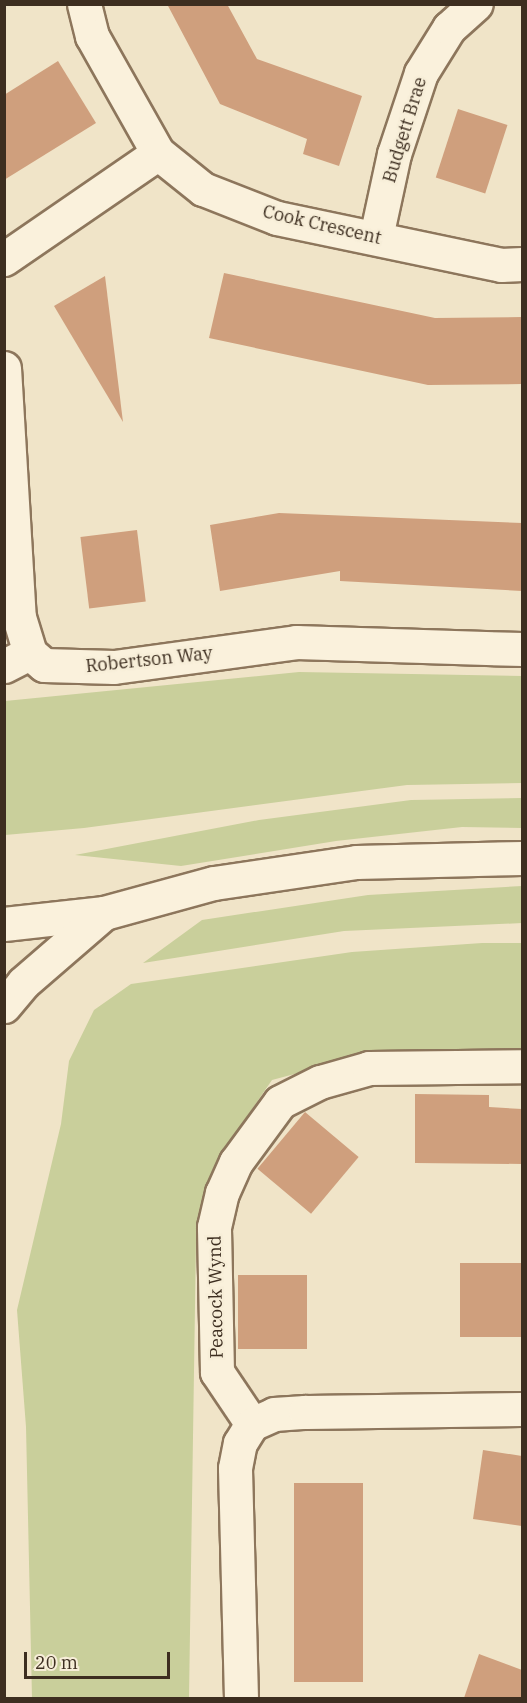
<!DOCTYPE html>
<style>
body{margin:0}
#map{position:relative;width:527px;height:1703px;overflow:hidden;background:#f0e4c8;font-family:"IBM Plex Serif",serif}
div>[style]{position:absolute}
[style*='--x']{left:calc(var(--x)*1px);top:calc(var(--y)*1px);width:calc(var(--w)*1px);rotate:calc(var(--a)*1deg)}
.green>*{inset:0;background:#c9cf9b}
.building>*{inset:0;background:#cf9f7d;transform-origin:0 0}
.roads{filter:drop-shadow(2px 0 #8d765c) drop-shadow(-2px 0 #8d765c) drop-shadow(0 2px #8d765c) drop-shadow(0 -2px #8d765c)}
.minor>*{height:33px;margin:-16.5px;padding:0 16.5px;transform-origin:16.5px;border-radius:16.5px;background:#faf1dc}
span{translate:-50% -50%;white-space:nowrap;text-align:center;line-height:1.15;-webkit-text-stroke:5px #f7eed8;paint-order:stroke}
.street-label{font-size:18px;color:#3d2e20}
.frame{position:absolute;inset:0;border:6px solid #3d2e20;pointer-events:none}
.scale{position:absolute;left:24px;top:1652px;width:146px;height:27px;box-sizing:border-box;border:3px solid #3d2e20;border-top:0;padding-left:8px;font-size:18px;line-height:21px;white-space:nowrap;color:#3d2e20;-webkit-text-stroke:4px #f7eed8;paint-order:stroke}
</style>
<div id="map">
<div class="green">
<i style="clip-path:polygon(299px 672px,522px 676px,522px 783px,407px 785px,84px 828px,5px 835px,5px 701px)"></i>
<i style="clip-path:polygon(522px 798px,522px 828px,462px 827px,336px 841px,181px 866px,75px 855px,259px 820px,411px 800px)"></i>
<i style="clip-path:polygon(522px 886px,522px 923px,344px 931px,143px 963px,202px 920px,368px 895px)"></i>
<i style="clip-path:polygon(482px 943px,522px 943px,522px 1063px,377px 1052px,272px 1080px,219px 1157px,196px 1241px,189px 1698px,32px 1698px,26px 1427px,17px 1310px,61px 1124px,69px 1061px,94px 1010px,131px 984px,352px 952px)"></i>
</div>
<div class="building">
<i style="clip-path:polygon(167px 4px,227px 4px,257px 59px,362px 96px,339px 166px,303px 154px,307px 139px,220px 104px)"></i>
<i style="clip-path:polygon(58px 61px,96px 123px,4px 180px,4px 95px)"></i>
<i style="left:458px;top:109px;width:52px;height:72px;rotate:18deg"></i>
<i style="clip-path:polygon(224px 273px,435px 318px,522px 317px,522px 384px,428px 385px,209px 338px)"></i>
<i style="clip-path:polygon(105px 276px,123px 422px,54px 306px)"></i>
<i style="clip-path:polygon(279px 513px,522px 523px,522px 591px,340px 581px,340px 571px,220px 591px,210px 525px)"></i>
<i style="left:137px;top:530px;width:72px;height:57px;rotate:83deg"></i>
<i style="clip-path:polygon(415px 1094px,489px 1095px,489px 1107px,522px 1109px,522px 1164px,415px 1163px)"></i>
<i style="left:305px;top:1112px;width:70px;height:74px;rotate:40deg"></i>
<i style="left:522px;top:1263px;width:74px;height:62px;rotate:90deg"></i>
<i style="left:307px;top:1275px;width:74px;height:69px;rotate:90deg"></i>
<i style="clip-path:polygon(483px 1450px,522px 1456px,522px 1526px,473px 1519px)"></i>
<i style="left:294px;top:1483px;width:69px;height:199px"></i>
<i style="clip-path:polygon(479px 1654px,522px 1670px,522px 1698px,464px 1698px)"></i>
</div>
<div class="roads">
<div class="minor">
<i style="--x:84;--y:4;--w:33;--a:76"></i>
<i style="--x:92;--y:36;--w:134;--a:60.6"></i>
<i style="--x:158;--y:153;--w:58;--a:38.7"></i>
<i style="--x:203;--y:189;--w:79;--a:21.4"></i>
<i style="--x:277;--y:218;--w:229;--a:11.8"></i>
<i style="--x:501;--y:265;--w:21;--a:-3"></i>
<i style="--x:376;--y:237;--w:85;--a:-77.8"></i>
<i style="--x:394;--y:154;--w:85;--a:-71.6"></i>
<i style="--x:421;--y:73;--w:53;--a:-58.1"></i>
<i style="--x:449;--y:28;--w:36;--a:-42"></i>
<i style="--x:4;--y:259;--w:187;--a:-34.5"></i>
<i style="--x:4;--y:368;--w:249;--a:86.6"></i>
<i style="--x:19;--y:617;--w:38;--a:73"></i>
<i style="--x:30;--y:653;--w:18;--a:41"></i>
<i style="--x:44;--y:665;--w:70;--a:1.6"></i>
<i style="--x:114;--y:667;--w:184;--a:-7.8"></i>
<i style="--x:296;--y:642;--w:226;--a:1.8"></i>
<i style="--x:4;--y:666;--w:29;--a:-27"></i>
<i style="--x:4;--y:924;--w:101;--a:-6.3"></i>
<i style="--x:104;--y:913;--w:114;--a:-15.3"></i>
<i style="--x:214;--y:883;--w:144;--a:-8.4"></i>
<i style="--x:356;--y:862;--w:166;--a:-1.4"></i>
<i style="--x:4;--y:1006;--w:30;--a:-50"></i>
<i style="--x:23;--y:983;--w:107;--a:-40.8"></i>
<i style="--x:252;--y:1424;--w:63;--a:-123.9"></i>
<i style="--x:217;--y:1372;--w:145;--a:-91.2"></i>
<i style="--x:214;--y:1227;--w:35;--a:-77"></i>
<i style="--x:222;--y:1193;--w:34;--a:-66"></i>
<i style="--x:236;--y:1162;--w:74;--a:-53.7"></i>
<i style="--x:280;--y:1102;--w:45;--a:-26.6"></i>
<i style="--x:320;--y:1082;--w:51;--a:-15.9"></i>
<i style="--x:369;--y:1068;--w:153;--a:-0.7"></i>
<i style="--x:241;--y:1698;--w:230;--a:-91.5"></i>
<i style="--x:235;--y:1468;--w:25;--a:-79"></i>
<i style="--x:240;--y:1443;--w:22;--a:-58"></i>
<i style="--x:252;--y:1424;--w:24;--a:-24"></i>
<i style="--x:274;--y:1414;--w:31;--a:-4"></i>
<i style="--x:305;--y:1412;--w:217;--a:-0.8"></i>
</div>
</div>
<div class="street-label">
<span style="left:405px;top:130px;rotate:-73deg">Budgett Brae</span>
<span style="left:322px;top:225px;rotate:13deg">Cook Crescent</span>
<span style="left:149px;top:660px;rotate:-6deg">Robertson Way</span>
<span style="left:216px;top:1297px;rotate:-91deg">Peacock Wynd</span>
</div>
<div class="frame"></div>
<div class="scale">20 m</div>
</div>
